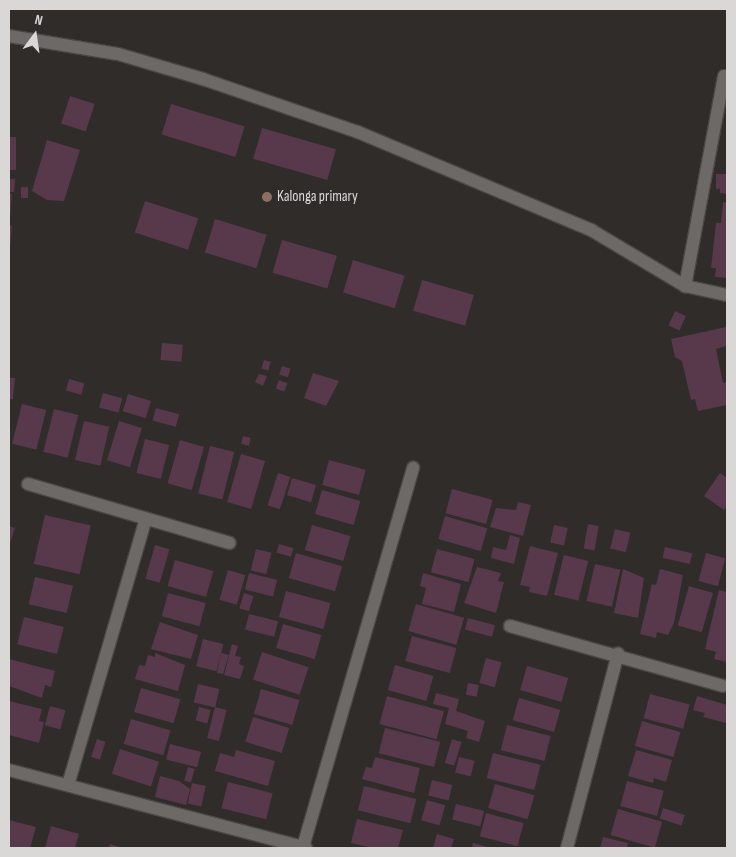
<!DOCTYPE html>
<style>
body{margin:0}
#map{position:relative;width:736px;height:857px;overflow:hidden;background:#2f2c2a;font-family:"Sofia Sans Condensed",sans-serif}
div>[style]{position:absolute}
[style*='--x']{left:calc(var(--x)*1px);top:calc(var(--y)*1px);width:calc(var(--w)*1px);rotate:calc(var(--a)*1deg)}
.building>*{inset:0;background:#58384b;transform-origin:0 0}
.roads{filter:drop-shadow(1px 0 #4a4745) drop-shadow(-1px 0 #4a4745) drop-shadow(0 1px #4a4745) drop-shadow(0 -1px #4a4745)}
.minor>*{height:12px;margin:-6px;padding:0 6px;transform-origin:6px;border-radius:6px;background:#6c6966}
.dots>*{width:14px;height:14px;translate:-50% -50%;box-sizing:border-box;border:2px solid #2f2c2a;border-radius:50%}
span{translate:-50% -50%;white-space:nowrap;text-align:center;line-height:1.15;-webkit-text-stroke:4.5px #2f2c2a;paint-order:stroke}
.poi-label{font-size:15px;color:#dad8d7}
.left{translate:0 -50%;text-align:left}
.frame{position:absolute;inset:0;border:10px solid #dad8d7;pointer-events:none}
.north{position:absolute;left:10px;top:10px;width:50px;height:50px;-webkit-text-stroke:4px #2f2c2a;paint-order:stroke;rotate:14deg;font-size:14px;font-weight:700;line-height:20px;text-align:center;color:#dad8d7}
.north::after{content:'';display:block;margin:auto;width:18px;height:22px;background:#dad8d7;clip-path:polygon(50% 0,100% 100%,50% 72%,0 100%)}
</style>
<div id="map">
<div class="building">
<i style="left:70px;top:96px;width:26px;height:29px;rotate:18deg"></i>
<i style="left:171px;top:104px;width:77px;height:32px;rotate:17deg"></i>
<i style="left:262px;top:128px;width:77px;height:32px;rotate:16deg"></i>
<i style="left:9px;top:137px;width:7px;height:33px"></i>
<i style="clip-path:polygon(47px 140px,80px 150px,64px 201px,47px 200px,32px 191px)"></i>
<i style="clip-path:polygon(716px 174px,727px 174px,727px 194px,720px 193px,720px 189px,716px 189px)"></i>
<i style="clip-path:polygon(9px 179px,15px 179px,14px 192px,9px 192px)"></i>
<i style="left:21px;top:187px;width:7px;height:11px"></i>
<i style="clip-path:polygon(9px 194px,12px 194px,10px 218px,9px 217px)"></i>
<i style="left:145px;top:201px;width:56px;height:33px;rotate:18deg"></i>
<i style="clip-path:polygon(723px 202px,727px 203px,727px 278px,715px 277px,716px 268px,711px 268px,716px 223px,721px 223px)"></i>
<i style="left:215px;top:219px;width:54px;height:35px;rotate:17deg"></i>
<i style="clip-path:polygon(9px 225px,12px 226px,10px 249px,9px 249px)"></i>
<i style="left:282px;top:240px;width:57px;height:34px;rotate:16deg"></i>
<i style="left:353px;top:260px;width:54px;height:34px;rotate:17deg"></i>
<i style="left:422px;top:280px;width:54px;height:32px;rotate:16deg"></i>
<i style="left:675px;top:311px;width:12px;height:16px;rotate:24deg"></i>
<i style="clip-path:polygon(726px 327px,727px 346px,716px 349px,723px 383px,727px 382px,727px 405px,698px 411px,695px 399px,691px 400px,682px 361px,675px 357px,671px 339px)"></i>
<i style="left:162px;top:343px;width:21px;height:17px;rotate:5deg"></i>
<i style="left:264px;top:360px;width:7px;height:9px;rotate:16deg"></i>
<i style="left:282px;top:366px;width:9px;height:9px;rotate:18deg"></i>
<i style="clip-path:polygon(313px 373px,339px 381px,326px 406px,304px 398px)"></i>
<i style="clip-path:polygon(259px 374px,267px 376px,263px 386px,255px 382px)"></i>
<i style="clip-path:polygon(9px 378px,15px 378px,13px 399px,9px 399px)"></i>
<i style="left:69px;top:379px;width:16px;height:12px;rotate:15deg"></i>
<i style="left:279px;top:380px;width:9px;height:9px;rotate:21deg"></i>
<i style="left:103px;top:393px;width:20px;height:15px;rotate:15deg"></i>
<i style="left:128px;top:394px;width:24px;height:18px;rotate:17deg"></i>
<i style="left:22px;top:404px;width:25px;height:41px;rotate:14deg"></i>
<i style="left:156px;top:408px;width:24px;height:13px;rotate:15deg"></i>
<i style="left:54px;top:409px;width:25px;height:44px;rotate:14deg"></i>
<i style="left:84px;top:421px;width:26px;height:40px;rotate:13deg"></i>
<i style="left:119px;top:421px;width:24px;height:41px;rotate:17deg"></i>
<i style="left:243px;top:436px;width:8px;height:8px;rotate:14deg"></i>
<i style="left:145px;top:439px;width:25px;height:35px;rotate:14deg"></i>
<i style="left:180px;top:440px;width:25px;height:45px;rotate:16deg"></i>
<i style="left:210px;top:446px;width:25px;height:49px;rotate:14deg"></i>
<i style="left:241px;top:454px;width:25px;height:50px;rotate:16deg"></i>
<i style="left:329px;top:460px;width:38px;height:26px;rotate:15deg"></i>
<i style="left:278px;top:473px;width:13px;height:34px;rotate:18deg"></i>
<i style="clip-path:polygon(720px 473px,727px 478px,727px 506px,724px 510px,704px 496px)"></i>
<i style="left:292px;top:478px;width:25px;height:18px;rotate:16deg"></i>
<i style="left:452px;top:489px;width:42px;height:25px;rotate:15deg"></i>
<i style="left:322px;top:490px;width:40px;height:25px;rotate:16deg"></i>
<i style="clip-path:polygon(518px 502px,531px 505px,523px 536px,490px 527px,496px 508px,516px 510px)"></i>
<i style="left:45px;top:515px;width:47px;height:50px;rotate:13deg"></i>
<i style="left:445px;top:516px;width:44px;height:24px;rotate:16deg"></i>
<i style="left:588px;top:524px;width:11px;height:25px;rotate:10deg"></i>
<i style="left:312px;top:525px;width:40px;height:26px;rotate:16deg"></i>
<i style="left:554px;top:525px;width:14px;height:18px;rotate:12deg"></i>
<i style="clip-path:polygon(9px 526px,15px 528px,9px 546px)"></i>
<i style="left:615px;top:529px;width:16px;height:20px;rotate:14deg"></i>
<i style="clip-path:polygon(510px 535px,520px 538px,514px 564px,491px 558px,493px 547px,506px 550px)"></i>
<i style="left:279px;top:544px;width:15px;height:9px;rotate:16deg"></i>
<i style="left:155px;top:545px;width:15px;height:35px;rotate:16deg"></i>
<i style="clip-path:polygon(530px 546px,558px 553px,547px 596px,529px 592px,530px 587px,520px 585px)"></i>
<i style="left:665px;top:547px;width:28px;height:11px;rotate:13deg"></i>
<i style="left:256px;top:549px;width:16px;height:22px;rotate:14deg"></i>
<i style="left:437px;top:549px;width:39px;height:24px;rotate:15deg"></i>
<i style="left:296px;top:553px;width:48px;height:26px;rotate:16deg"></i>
<i style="left:706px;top:553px;width:20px;height:29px;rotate:15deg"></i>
<i style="left:564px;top:555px;width:25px;height:41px;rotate:14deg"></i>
<i style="left:175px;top:560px;width:40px;height:27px;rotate:16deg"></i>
<i style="left:595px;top:564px;width:26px;height:38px;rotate:13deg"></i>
<i style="clip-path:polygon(477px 567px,501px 573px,498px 581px,504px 582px,496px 613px,464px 603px)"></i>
<i style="clip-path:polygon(623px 569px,644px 578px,638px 618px,614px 613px)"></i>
<i style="clip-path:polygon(660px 569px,683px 575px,674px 623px,668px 635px,657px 632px,656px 638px,640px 634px,652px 584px,656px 585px)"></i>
<i style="left:228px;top:570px;width:18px;height:31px;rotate:16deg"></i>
<i style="left:249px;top:573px;width:29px;height:17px;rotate:14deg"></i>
<i style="clip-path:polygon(423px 573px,461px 584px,454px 612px,422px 604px,426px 588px,420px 586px)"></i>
<i style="left:35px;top:577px;width:39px;height:28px;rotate:13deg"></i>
<i style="left:689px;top:586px;width:25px;height:41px;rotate:16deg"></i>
<i style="clip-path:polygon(719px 590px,727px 592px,727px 662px,714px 659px,716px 652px,705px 649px)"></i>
<i style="left:286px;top:591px;width:46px;height:27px;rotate:15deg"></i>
<i style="left:168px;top:593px;width:39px;height:24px;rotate:15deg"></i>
<i style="left:244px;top:593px;width:10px;height:16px;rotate:17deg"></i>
<i style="left:416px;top:604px;width:50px;height:28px;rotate:16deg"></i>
<i style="left:249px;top:614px;width:30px;height:16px;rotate:14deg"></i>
<i style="left:24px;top:617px;width:41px;height:28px;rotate:14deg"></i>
<i style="left:468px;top:618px;width:28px;height:12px;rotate:15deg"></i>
<i style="clip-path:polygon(160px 622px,198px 635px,191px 659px,151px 649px)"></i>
<i style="left:283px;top:624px;width:40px;height:25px;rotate:16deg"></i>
<i style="left:412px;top:636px;width:46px;height:26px;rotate:15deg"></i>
<i style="left:203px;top:639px;width:21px;height:28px;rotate:14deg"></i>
<i style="clip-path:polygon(232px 644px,238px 646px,235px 656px,241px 657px,239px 664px,244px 666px,240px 679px,224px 675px)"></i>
<i style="left:262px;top:652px;width:49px;height:29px;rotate:18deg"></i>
<i style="clip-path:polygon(155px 653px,185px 665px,178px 691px,135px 679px,139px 665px,145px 666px,148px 655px,155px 657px)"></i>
<i style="clip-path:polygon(221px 653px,229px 655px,223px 674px,217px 673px)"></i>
<i style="left:486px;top:658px;width:16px;height:26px;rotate:15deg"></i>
<i style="clip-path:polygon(9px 659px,55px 671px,51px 687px,45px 685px,42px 698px,9px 686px)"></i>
<i style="left:395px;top:665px;width:40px;height:26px;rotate:16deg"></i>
<i style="left:527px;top:666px;width:43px;height:25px;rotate:16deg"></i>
<i style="left:468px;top:683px;width:11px;height:12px;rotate:10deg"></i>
<i style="left:198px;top:684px;width:22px;height:19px;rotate:13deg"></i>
<i style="left:141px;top:688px;width:41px;height:25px;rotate:16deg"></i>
<i style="left:261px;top:689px;width:40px;height:26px;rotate:16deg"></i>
<i style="clip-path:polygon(436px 693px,459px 699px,456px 711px,485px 721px,479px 742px,466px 738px,468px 731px,445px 724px,449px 708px,433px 704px)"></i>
<i style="left:650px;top:694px;width:41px;height:25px;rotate:15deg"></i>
<i style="left:387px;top:696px;width:59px;height:29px;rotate:15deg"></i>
<i style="clip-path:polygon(697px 696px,727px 705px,726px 723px,703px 717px,705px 713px,693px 710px)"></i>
<i style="left:519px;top:698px;width:43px;height:23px;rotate:16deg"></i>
<i style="clip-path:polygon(9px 701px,42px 709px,39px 721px,44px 722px,39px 743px,9px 735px)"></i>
<i style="left:50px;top:706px;width:16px;height:20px;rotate:15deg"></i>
<i style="left:199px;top:707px;width:12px;height:14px;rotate:14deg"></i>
<i style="left:215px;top:707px;width:12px;height:32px;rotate:14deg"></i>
<i style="left:253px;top:717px;width:38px;height:26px;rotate:17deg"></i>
<i style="left:131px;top:719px;width:41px;height:26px;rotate:16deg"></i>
<i style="left:642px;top:721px;width:40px;height:26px;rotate:16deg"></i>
<i style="left:507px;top:725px;width:45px;height:26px;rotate:14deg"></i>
<i style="left:385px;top:728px;width:57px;height:26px;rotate:14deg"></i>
<i style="left:97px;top:739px;width:9px;height:19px;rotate:18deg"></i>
<i style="left:452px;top:739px;width:10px;height:25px;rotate:17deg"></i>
<i style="left:170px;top:744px;width:32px;height:16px;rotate:14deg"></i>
<i style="left:120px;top:749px;width:41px;height:26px;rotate:18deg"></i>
<i style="clip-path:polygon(236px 750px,275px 761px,268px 786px,215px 771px,220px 753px,234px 757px)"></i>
<i style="clip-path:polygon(636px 750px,672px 760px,666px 782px,654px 778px,653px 783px,628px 776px)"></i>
<i style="left:493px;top:753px;width:49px;height:26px;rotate:14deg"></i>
<i style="clip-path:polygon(375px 757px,420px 768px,414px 793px,362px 779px,366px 767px,372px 768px)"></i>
<i style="left:459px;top:757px;width:16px;height:16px;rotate:14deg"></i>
<i style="left:188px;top:767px;width:7px;height:14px;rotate:16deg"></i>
<i style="clip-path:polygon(160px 776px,179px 781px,190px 789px,186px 805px,155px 797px)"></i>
<i style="left:432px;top:780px;width:21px;height:16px;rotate:14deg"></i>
<i style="left:627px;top:781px;width:38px;height:26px;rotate:15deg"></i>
<i style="left:228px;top:782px;width:46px;height:27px;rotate:14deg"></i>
<i style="left:192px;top:783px;width:14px;height:21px;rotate:12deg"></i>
<i style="left:495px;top:784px;width:41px;height:25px;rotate:16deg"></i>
<i style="left:364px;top:786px;width:54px;height:25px;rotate:14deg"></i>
<i style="left:427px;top:800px;width:19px;height:21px;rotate:16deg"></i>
<i style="left:456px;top:804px;width:29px;height:16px;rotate:14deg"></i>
<i style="left:663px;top:808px;width:23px;height:11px;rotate:18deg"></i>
<i style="left:618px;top:809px;width:46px;height:27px;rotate:16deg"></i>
<i style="left:486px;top:813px;width:39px;height:24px;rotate:15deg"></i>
<i style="clip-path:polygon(357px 819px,403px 830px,398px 848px,373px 848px,351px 843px)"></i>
<i style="clip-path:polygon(9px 820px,36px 827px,30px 848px,9px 848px)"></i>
<i style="clip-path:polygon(51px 826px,79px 834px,75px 848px,45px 848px)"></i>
<i style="clip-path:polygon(437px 834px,454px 839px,451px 848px,433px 848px)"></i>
<i style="clip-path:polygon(603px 837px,628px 843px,627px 848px,600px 848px)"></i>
<i style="clip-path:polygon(473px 843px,491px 848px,472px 848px)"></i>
<i style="clip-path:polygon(110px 844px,123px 848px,109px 848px)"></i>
</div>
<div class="roads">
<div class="minor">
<i style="--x:9;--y:36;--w:110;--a:9.4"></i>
<i style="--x:118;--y:54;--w:89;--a:16.4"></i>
<i style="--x:203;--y:79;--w:164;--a:18.9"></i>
<i style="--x:358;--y:132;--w:253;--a:22.8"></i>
<i style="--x:591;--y:230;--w:109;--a:30.8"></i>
<i style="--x:724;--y:76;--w:214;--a:100.5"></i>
<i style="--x:685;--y:286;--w:43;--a:12.1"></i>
<i style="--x:28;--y:484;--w:210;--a:16.3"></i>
<i style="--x:510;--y:626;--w:221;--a:15.7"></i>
<i style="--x:9;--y:770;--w:307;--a:14.7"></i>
<i style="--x:68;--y:785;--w:277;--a:-73.7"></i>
<i style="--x:303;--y:847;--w:395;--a:-73.8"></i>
<i style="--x:567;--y:848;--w:201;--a:-75.3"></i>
</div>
</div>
<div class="dots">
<i style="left:267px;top:197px;background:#8d6e63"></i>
</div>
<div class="poi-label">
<span class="left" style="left:277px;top:197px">Kalonga primary</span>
</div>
<div class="frame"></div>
<div class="north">N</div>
</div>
